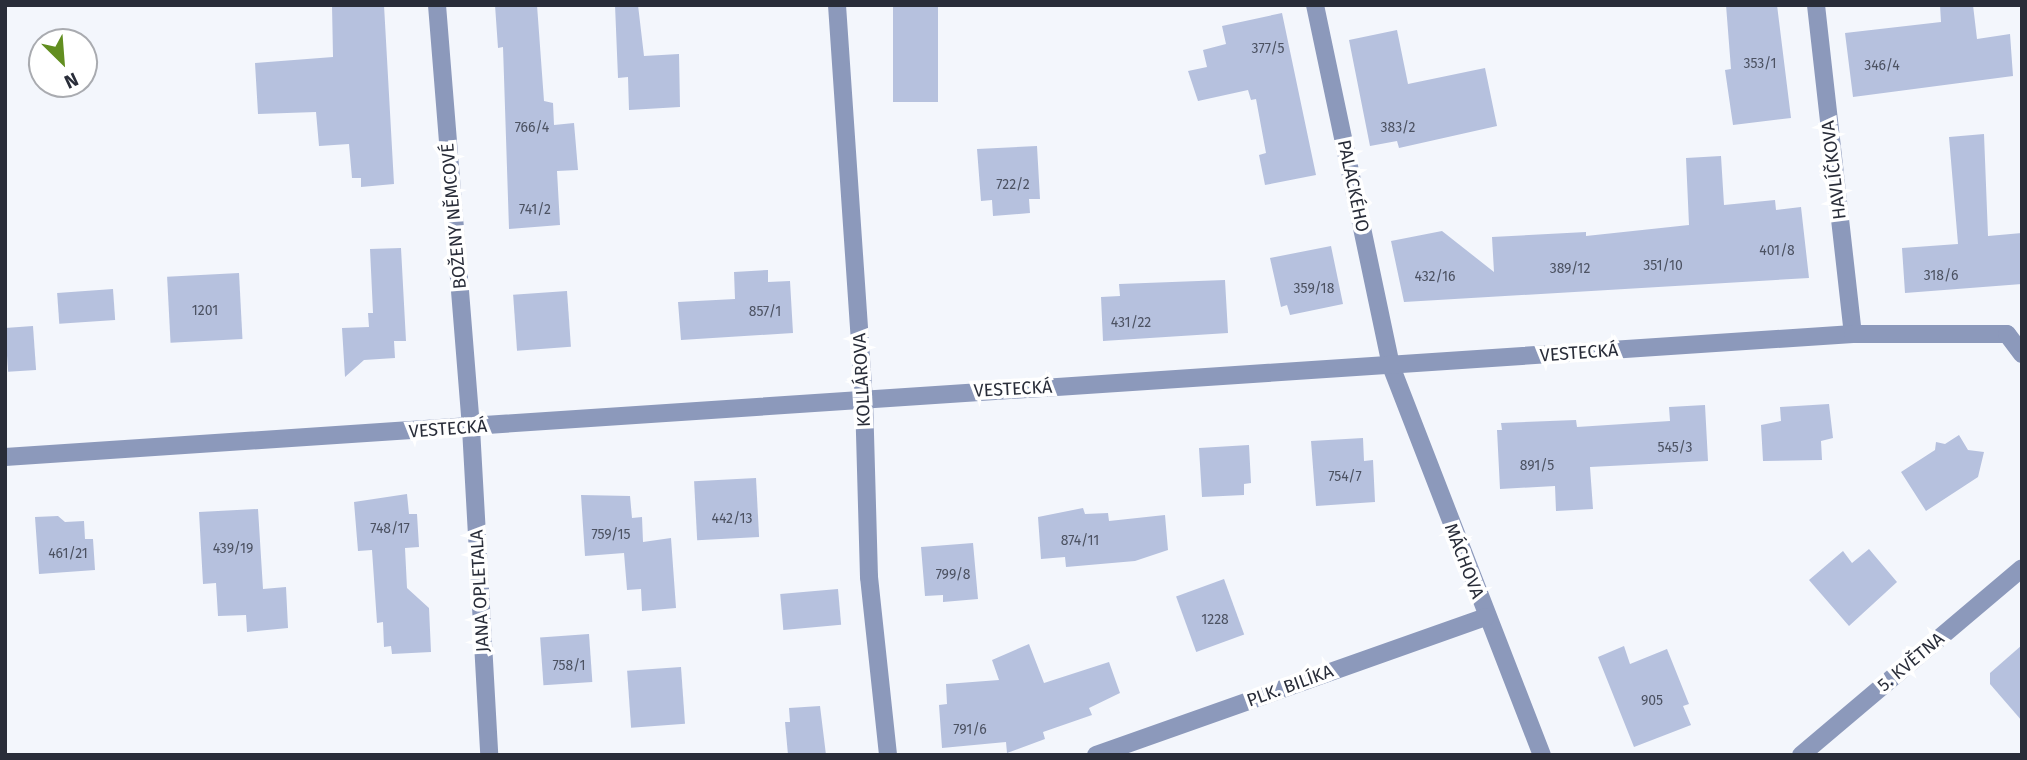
<!DOCTYPE html>
<meta charset="utf-8">
<style>
body{margin:0}
#map{position:relative;width:2027px;height:760px;overflow:hidden;background:#f3f6fc;font-family:"Fira Sans",sans-serif}
div>[style]{position:absolute}
[style*='--x']{left:calc(var(--x)*1px);top:calc(var(--y)*1px);width:calc(var(--w)*1px);rotate:calc(var(--a)*1deg)}
.building>*{inset:0;background:#b6c1de;transform-origin:0 0}
.minor>*{height:18px;margin:-9px;padding:0 9px;transform-origin:9px;border-radius:9px;background:#8c99bb}
.tertiary>*{height:18px;margin:-9px;padding:0 9px;transform-origin:9px;border-radius:9px;background:#8c99bb}
span{translate:-50% -50%;white-space:nowrap;text-align:center;line-height:1.15;-webkit-text-stroke:7px #fff;paint-order:stroke}
.number-label{font-size:14px;color:#4c5262}
.number-label span{-webkit-text-stroke-width:0}
.street-label{font-size:18px;color:#292d39}
.frame{position:absolute;inset:0;border:7px solid #292d39;pointer-events:none}
.north{position:absolute;left:28px;top:28px;width:70px;height:70px;box-sizing:border-box;background:#fff;border:2px solid #a9abb0;border-radius:50%;rotate:155deg;font-size:19px;font-weight:700;line-height:28px;text-align:center;color:#292d39}
.north::after{content:'';display:block;margin:auto;width:24px;height:32px;background:#628e20;clip-path:polygon(50% 0,100% 100%,50% 72%,0 100%)}
</style>
<div id="map">
<div class="building">
<i style="clip-path:polygon(332px 5px,384px 5px,394px 184px,361px 187px,361px 178px,352px 178px,349px 144px,319px 146px,316px 112px,258px 114px,255px 63px,333px 57px)"></i>
<i style="clip-path:polygon(495px 5px,537px 5px,544px 101px,553px 103px,554px 125px,574px 123px,578px 170px,557px 171px,560px 225px,509px 229px,503px 47px,498px 48px)"></i>
<i style="clip-path:polygon(615px 5px,638px 5px,644px 56px,679px 54px,680px 107px,629px 110px,628px 77px,618px 78px)"></i>
<i style="left:893px;top:5px;width:45px;height:97px"></i>
<i style="clip-path:polygon(1726px 5px,1777px 5px,1791px 118px,1733px 125px,1725px 70px,1731px 69px)"></i>
<i style="clip-path:polygon(1940px 5px,1973px 5px,1977px 39px,2010px 34px,2013px 76px,1853px 97px,1845px 33px,1941px 22px)"></i>
<i style="clip-path:polygon(1282px 13px,1316px 175px,1265px 185px,1259px 155px,1266px 153px,1256px 99px,1251px 100px,1248px 90px,1198px 101px,1188px 71px,1207px 67px,1203px 50px,1226px 44px,1222px 26px)"></i>
<i style="clip-path:polygon(1397px 30px,1408px 84px,1485px 68px,1497px 126px,1399px 148px,1397px 141px,1370px 146px,1349px 40px)"></i>
<i style="clip-path:polygon(1984px 134px,1988px 236px,2022px 233px,2022px 284px,1905px 293px,1902px 248px,1958px 244px,1949px 137px)"></i>
<i style="clip-path:polygon(1037px 146px,1040px 199px,1029px 199px,1030px 213px,993px 216px,992px 200px,981px 201px,977px 149px)"></i>
<i style="clip-path:polygon(1721px 156px,1724px 205px,1775px 200px,1776px 210px,1801px 207px,1809px 278px,1404px 302px,1391px 241px,1442px 231px,1494px 272px,1492px 237px,1586px 232px,1586px 236px,1689px 225px,1686px 158px)"></i>
<i style="clip-path:polygon(1331px 246px,1343px 304px,1290px 315px,1287px 305px,1281px 307px,1270px 258px)"></i>
<i style="clip-path:polygon(401px 248px,406px 341px,394px 341px,395px 358px,364px 360px,345px 377px,342px 328px,369px 327px,368px 313px,373px 313px,370px 249px)"></i>
<i style="clip-path:polygon(768px 270px,768px 282px,790px 281px,793px 333px,681px 340px,678px 302px,735px 299px,734px 272px)"></i>
<i style="left:239px;top:273px;width:66px;height:72px;rotate:87deg"></i>
<i style="clip-path:polygon(1225px 280px,1228px 333px,1103px 341px,1101px 297px,1120px 296px,1119px 284px)"></i>
<i style="left:113px;top:289px;width:31px;height:56px;rotate:86deg"></i>
<i style="left:567px;top:291px;width:56px;height:54px;rotate:86deg"></i>
<i style="left:33px;top:326px;width:44px;height:28px;rotate:86deg"></i>
<i style="clip-path:polygon(1829px 404px,1833px 438px,1821px 441px,1822px 460px,1763px 461px,1761px 425px,1781px 421px,1780px 407px)"></i>
<i style="clip-path:polygon(1705px 405px,1708px 461px,1590px 467px,1593px 509px,1556px 511px,1555px 486px,1500px 489px,1497px 430px,1502px 430px,1501px 423px,1576px 420px,1577px 427px,1670px 421px,1669px 407px)"></i>
<i style="clip-path:polygon(1959px 435px,1968px 450px,1984px 452px,1978px 477px,1926px 511px,1901px 472px,1935px 450px,1936px 442px,1945px 444px)"></i>
<i style="clip-path:polygon(1363px 438px,1364px 461px,1373px 460px,1375px 502px,1316px 506px,1311px 441px)"></i>
<i style="clip-path:polygon(1249px 445px,1251px 483px,1244px 484px,1244px 495px,1202px 497px,1199px 448px)"></i>
<i style="left:756px;top:478px;width:59px;height:62px;rotate:87deg"></i>
<i style="clip-path:polygon(407px 494px,409px 514px,417px 514px,419px 547px,405px 548px,407px 588px,429px 608px,431px 652px,392px 654px,391px 646px,384px 647px,383px 622px,377px 623px,372px 550px,358px 551px,354px 502px)"></i>
<i style="clip-path:polygon(581px 495px,630px 496px,632px 518px,642px 517px,643px 542px,671px 538px,676px 608px,642px 611px,641px 589px,627px 590px,624px 553px,585px 556px)"></i>
<i style="clip-path:polygon(1083px 508px,1085px 514px,1108px 513px,1109px 521px,1165px 515px,1168px 550px,1135px 561px,1066px 567px,1065px 557px,1041px 559px,1038px 517px)"></i>
<i style="clip-path:polygon(258px 509px,263px 589px,286px 587px,288px 628px,247px 632px,246px 615px,218px 616px,216px 583px,203px 584px,199px 512px)"></i>
<i style="clip-path:polygon(58px 516px,65px 522px,84px 521px,85px 539px,93px 539px,95px 570px,39px 574px,35px 517px)"></i>
<i style="clip-path:polygon(973px 543px,978px 599px,943px 602px,943px 595px,925px 596px,921px 547px)"></i>
<i style="clip-path:polygon(1869px 549px,1897px 582px,1849px 626px,1809px 580px,1843px 551px,1852px 563px)"></i>
<i style="left:1224px;top:579px;width:59px;height:51px;rotate:70deg"></i>
<i style="left:838px;top:589px;width:36px;height:58px;rotate:85deg"></i>
<i style="left:589px;top:634px;width:48px;height:49px;rotate:86deg"></i>
<i style="clip-path:polygon(1029px 644px,1044px 683px,1109px 662px,1120px 693px,1089px 708px,1092px 715px,1043px 732px,1045px 739px,1007px 753px,1006px 742px,942px 748px,939px 705px,947px 704px,946px 684px,999px 680px,992px 660px)"></i>
<i style="clip-path:polygon(2022px 645px,2022px 721px,1990px 684px,1990px 673px)"></i>
<i style="clip-path:polygon(1624px 646px,1630px 664px,1667px 649px,1689px 704px,1683px 706px,1691px 725px,1634px 747px,1598px 657px)"></i>
<i style="left:681px;top:667px;width:57px;height:54px;rotate:86deg"></i>
<i style="clip-path:polygon(820px 706px,826px 755px,788px 755px,785px 722px,790px 722px,789px 708px)"></i>
</div>
<div class="minor">
<i style="--x:437;--y:5;--w:424;--a:85.4"></i>
<i style="--x:471;--y:428;--w:327;--a:86.8"></i>
<i style="--x:837;--y:5;--w:394;--a:86.1"></i>
<i style="--x:864;--y:398;--w:179;--a:88.4"></i>
<i style="--x:869;--y:577;--w:179;--a:83.9"></i>
<i style="--x:1315;--y:5;--w:369;--a:78.1"></i>
<i style="--x:1391;--y:366;--w:417;--a:68.8"></i>
<i style="--x:1816;--y:5;--w:331;--a:83.6"></i>
<i style="--x:1096;--y:755;--w:413;--a:-19.5"></i>
<i style="--x:1801;--y:755;--w:289;--a:-40.2"></i>
</div>
<div class="tertiary">
<i style="--x:5;--y:457;--w:1852;--a:-3.81"></i>
<i style="--x:1853;--y:334;--w:154;--a:0"></i>
<i style="--x:2007;--y:334;--w:25;--a:53"></i>
</div>
<div class="number-label">
<span style="left:1268px;top:49px">377/5</span>
<span style="left:1760px;top:64px">353/1</span>
<span style="left:1882px;top:66px">346/4</span>
<span style="left:532px;top:128px">766/4</span>
<span style="left:1398px;top:128px">383/2</span>
<span style="left:1013px;top:185px">722/2</span>
<span style="left:535px;top:210px">741/2</span>
<span style="left:1777px;top:251px">401/8</span>
<span style="left:1663px;top:266px">351/10</span>
<span style="left:1570px;top:269px">389/12</span>
<span style="left:1941px;top:276px">318/6</span>
<span style="left:1435px;top:277px">432/16</span>
<span style="left:1314px;top:289px">359/18</span>
<span style="left:205px;top:311px">1201</span>
<span style="left:765px;top:312px">857/1</span>
<span style="left:1131px;top:323px">431/22</span>
<span style="left:1675px;top:448px">545/3</span>
<span style="left:1537px;top:466px">891/5</span>
<span style="left:1345px;top:477px">754/7</span>
<span style="left:732px;top:519px">442/13</span>
<span style="left:390px;top:529px">748/17</span>
<span style="left:611px;top:535px">759/15</span>
<span style="left:1080px;top:541px">874/11</span>
<span style="left:233px;top:549px">439/19</span>
<span style="left:68px;top:554px">461/21</span>
<span style="left:953px;top:575px">799/8</span>
<span style="left:1215px;top:620px">1228</span>
<span style="left:569px;top:666px">758/1</span>
<span style="left:1652px;top:701px">905</span>
<span style="left:970px;top:730px">791/6</span>
</div>
<div class="street-label">
<span style="left:1834px;top:170px;rotate:-97deg">HAVLÍČKOVA</span>
<span style="left:1353px;top:186px;rotate:78deg">PALACKÉHO</span>
<span style="left:454px;top:216px;rotate:-95deg">BOŽENY NĚMCOVÉ</span>
<span style="left:1579px;top:353px;rotate:-4deg">VESTECKÁ</span>
<span style="left:862px;top:380px;rotate:-93deg">KOLLÁROVA</span>
<span style="left:1013px;top:389px;rotate:-3deg">VESTECKÁ</span>
<span style="left:448px;top:429px;rotate:-4deg">VESTECKÁ</span>
<span style="left:1464px;top:561px;rotate:69deg">MÁCHOVA</span>
<span style="left:480px;top:591px;rotate:-93deg">JANA OPLETALA</span>
<span style="left:1911px;top:662px;rotate:-40deg">5. KVĚTNA</span>
<span style="left:1290px;top:686px;rotate:-20deg">PLK. BILÍKA</span>
</div>
<div class="frame"></div>
<div class="north">N</div>
</div>
